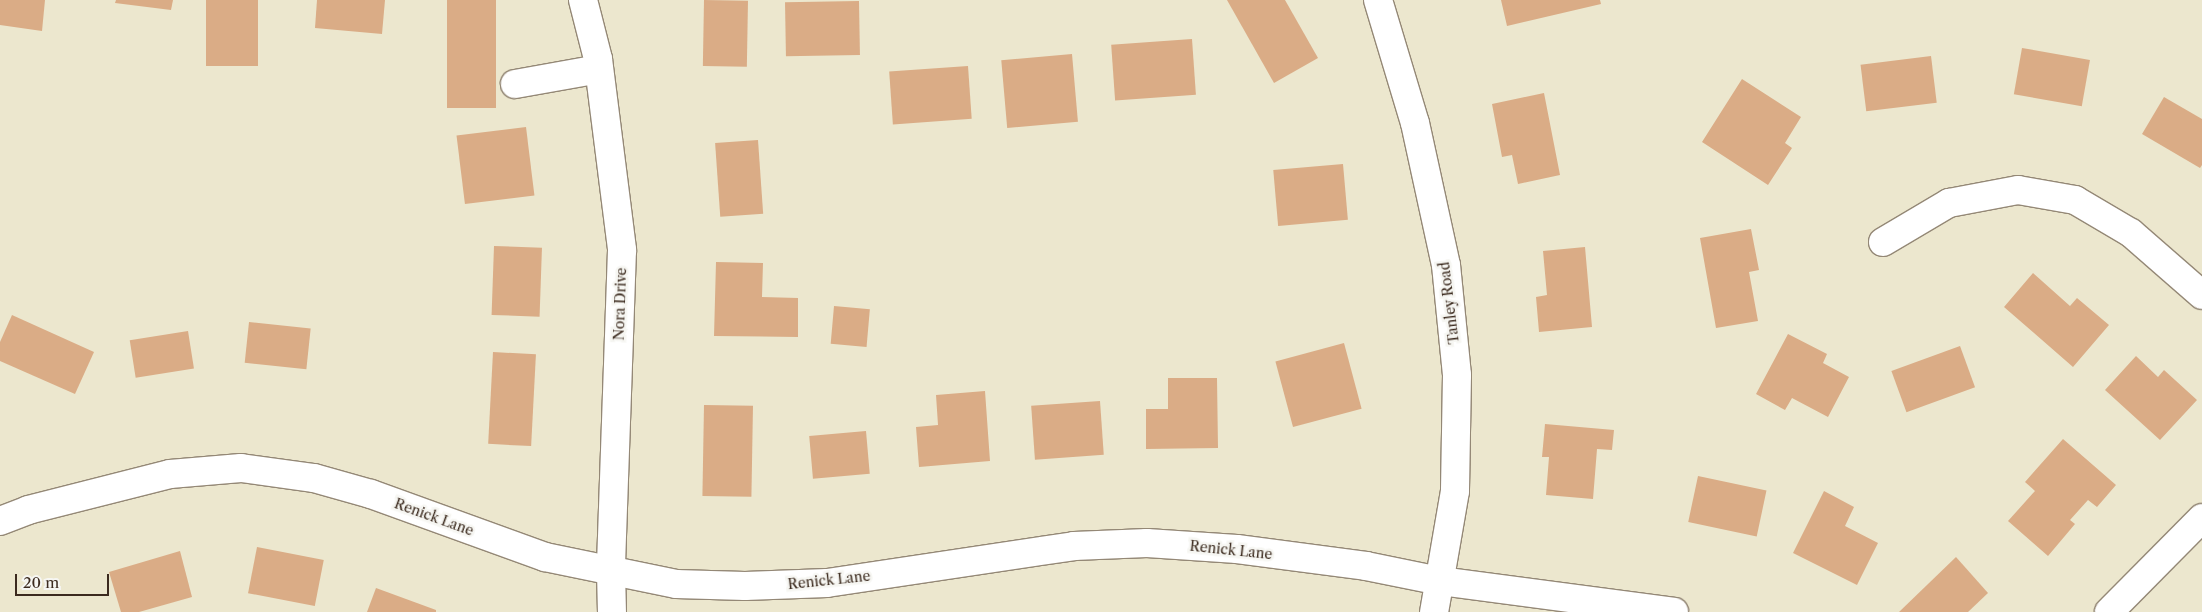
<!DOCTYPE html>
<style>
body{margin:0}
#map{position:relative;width:2202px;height:612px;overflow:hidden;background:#ece7ce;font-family:"Libre Caslon Text",serif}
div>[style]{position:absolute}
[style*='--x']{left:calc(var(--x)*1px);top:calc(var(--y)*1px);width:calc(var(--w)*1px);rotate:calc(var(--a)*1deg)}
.building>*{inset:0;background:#daac86;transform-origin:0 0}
.roads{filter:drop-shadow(1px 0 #948876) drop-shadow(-1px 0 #948876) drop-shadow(0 1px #948876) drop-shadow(0 -1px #948876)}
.minor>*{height:28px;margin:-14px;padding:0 14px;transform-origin:14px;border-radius:14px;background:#fff}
span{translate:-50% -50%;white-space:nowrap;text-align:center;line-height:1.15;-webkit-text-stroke:5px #f6f6f2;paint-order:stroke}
.street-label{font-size:14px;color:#3b2a1e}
.scale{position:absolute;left:15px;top:574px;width:94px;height:22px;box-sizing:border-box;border:2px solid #3b2a1e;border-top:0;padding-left:6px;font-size:15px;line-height:18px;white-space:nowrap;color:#3b2a1e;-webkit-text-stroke:4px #f6f6f2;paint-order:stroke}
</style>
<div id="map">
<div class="building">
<i style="clip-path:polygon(0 0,45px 0,42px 31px,0 25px)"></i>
<i style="clip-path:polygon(116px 0,173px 0,171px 10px,115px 3px)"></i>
<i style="left:206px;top:0;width:52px;height:66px"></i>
<i style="clip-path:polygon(317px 0,385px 0,382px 34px,315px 28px)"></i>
<i style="left:447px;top:0;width:49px;height:108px"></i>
<i style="left:704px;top:0;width:44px;height:66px;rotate:1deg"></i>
<i style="clip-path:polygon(1227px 0,1285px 0,1318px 58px,1274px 83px)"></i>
<i style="clip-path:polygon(1501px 0,1600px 0,1601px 4px,1507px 26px)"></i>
<i style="left:859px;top:1px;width:54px;height:74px;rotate:89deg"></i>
<i style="left:1192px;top:39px;width:56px;height:81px;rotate:86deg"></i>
<i style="left:2022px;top:48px;width:69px;height:47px;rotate:10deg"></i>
<i style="left:1072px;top:54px;width:68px;height:71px;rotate:85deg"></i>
<i style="left:1931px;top:56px;width:47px;height:71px;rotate:83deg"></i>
<i style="left:968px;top:66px;width:53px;height:79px;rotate:86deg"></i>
<i style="clip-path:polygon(1742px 79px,1801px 117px,1785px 143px,1792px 148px,1768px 185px,1702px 142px)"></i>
<i style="clip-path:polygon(1544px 93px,1560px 175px,1518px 184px,1512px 155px,1502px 157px,1492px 104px)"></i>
<i style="clip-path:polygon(2164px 97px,2202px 119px,2202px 165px,2200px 168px,2142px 134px)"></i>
<i style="left:526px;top:127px;width:69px;height:70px;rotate:83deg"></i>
<i style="left:758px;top:140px;width:74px;height:43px;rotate:86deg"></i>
<i style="left:1343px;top:164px;width:56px;height:70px;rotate:85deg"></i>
<i style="clip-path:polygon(1751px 229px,1759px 270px,1749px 272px,1758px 321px,1716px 328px,1700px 238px)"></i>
<i style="left:494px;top:246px;width:48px;height:69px;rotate:2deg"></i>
<i style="clip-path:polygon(1585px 247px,1592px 327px,1539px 332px,1536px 297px,1547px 295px,1543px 251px)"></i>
<i style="clip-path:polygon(716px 262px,763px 263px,762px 297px,798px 298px,798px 337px,714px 336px)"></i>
<i style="clip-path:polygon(2033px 273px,2070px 306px,2077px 298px,2109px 325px,2073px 367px,2004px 307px)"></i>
<i style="left:834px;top:306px;width:36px;height:38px;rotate:5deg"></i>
<i style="clip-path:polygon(12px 315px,94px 352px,75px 394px,0 361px,0 342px)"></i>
<i style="left:249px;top:322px;width:62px;height:41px;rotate:6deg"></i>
<i style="left:188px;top:331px;width:38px;height:59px;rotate:81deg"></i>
<i style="clip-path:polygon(1788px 334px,1827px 354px,1823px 363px,1849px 377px,1828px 417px,1792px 398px,1785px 410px,1756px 394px)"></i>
<i style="left:1344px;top:343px;width:68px;height:71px;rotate:75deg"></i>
<i style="left:1960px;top:346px;width:44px;height:73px;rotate:70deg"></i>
<i style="left:493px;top:352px;width:43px;height:92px;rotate:3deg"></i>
<i style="clip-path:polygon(2136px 356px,2158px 377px,2164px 370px,2197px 400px,2160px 440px,2105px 390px)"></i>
<i style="clip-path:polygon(1168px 378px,1217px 378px,1218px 448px,1146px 449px,1146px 409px,1168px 409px)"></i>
<i style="clip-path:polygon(985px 391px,990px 461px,919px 467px,916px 427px,938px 425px,936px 395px)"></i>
<i style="left:1100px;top:401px;width:54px;height:69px;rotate:86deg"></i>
<i style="left:704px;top:405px;width:49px;height:91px;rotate:1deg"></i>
<i style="clip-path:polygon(1545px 424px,1614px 430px,1612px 450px,1597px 449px,1593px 499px,1546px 495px,1549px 457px,1542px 457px)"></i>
<i style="left:866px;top:431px;width:43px;height:57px;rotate:85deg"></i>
<i style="clip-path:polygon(2063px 439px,2116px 485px,2097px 507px,2088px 500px,2070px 520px,2075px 524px,2048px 556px,2008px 521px,2035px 491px,2025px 482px)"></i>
<i style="left:1698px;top:476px;width:70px;height:47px;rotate:12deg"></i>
<i style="clip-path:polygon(1824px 491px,1854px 507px,1845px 526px,1878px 543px,1857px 585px,1793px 553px)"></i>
<i style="left:257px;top:547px;width:68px;height:47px;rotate:11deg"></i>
<i style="clip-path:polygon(180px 551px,192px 597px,139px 612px,121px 612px,109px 572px)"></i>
<i style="clip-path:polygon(1956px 557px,1988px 593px,1968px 612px,1899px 612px)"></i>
<i style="clip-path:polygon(376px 588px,436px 610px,436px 612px,367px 612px)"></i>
</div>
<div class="roads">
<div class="minor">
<i style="--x:583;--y:0;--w:61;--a:75.7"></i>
<i style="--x:598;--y:59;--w:193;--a:82.8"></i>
<i style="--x:622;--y:250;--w:322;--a:92"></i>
<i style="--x:611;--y:572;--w:40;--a:88.6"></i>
<i style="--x:1378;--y:0;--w:128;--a:73.3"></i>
<i style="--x:1415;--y:123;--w:145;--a:77.7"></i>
<i style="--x:1446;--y:265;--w:111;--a:84.3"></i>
<i style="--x:1457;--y:375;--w:116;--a:91"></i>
<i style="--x:1455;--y:491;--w:123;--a:99.8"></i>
<i style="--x:515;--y:84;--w:85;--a:-10.1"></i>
<i style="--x:1883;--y:242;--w:77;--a:-30.6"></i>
<i style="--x:1949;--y:203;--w:70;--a:-10.7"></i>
<i style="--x:2018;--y:190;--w:58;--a:10"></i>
<i style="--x:2075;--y:200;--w:65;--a:30.5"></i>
<i style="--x:2131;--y:233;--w:94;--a:41.1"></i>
<i style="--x:0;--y:521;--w:30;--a:-21"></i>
<i style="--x:28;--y:510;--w:146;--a:-14.2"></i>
<i style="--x:170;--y:474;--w:71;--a:-4.8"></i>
<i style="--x:241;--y:468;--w:74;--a:7.8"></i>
<i style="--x:314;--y:478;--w:59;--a:15.7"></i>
<i style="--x:371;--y:494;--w:185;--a:19.9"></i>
<i style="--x:545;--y:557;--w:134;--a:11.6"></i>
<i style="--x:676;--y:584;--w:69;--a:1.7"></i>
<i style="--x:745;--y:586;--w:82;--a:-2.1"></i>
<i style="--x:827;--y:583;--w:250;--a:-8.5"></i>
<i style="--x:1074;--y:546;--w:73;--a:-2.4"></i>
<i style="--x:1147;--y:543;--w:90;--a:3.8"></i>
<i style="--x:1237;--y:549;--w:130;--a:7.5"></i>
<i style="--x:1366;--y:566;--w:76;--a:11.5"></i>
<i style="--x:1440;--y:581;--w:236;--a:7.5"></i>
<i style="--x:2109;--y:612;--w:132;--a:-45.3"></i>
</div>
</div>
<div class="street-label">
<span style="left:1449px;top:303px;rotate:-97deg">Tanley Road</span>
<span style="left:620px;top:304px;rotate:-88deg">Nora Drive</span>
<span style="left:434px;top:517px;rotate:20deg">Renick Lane</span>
<span style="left:1231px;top:550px;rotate:6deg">Renick Lane</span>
<span style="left:829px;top:580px;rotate:-6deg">Renick Lane</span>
</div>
<div class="scale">20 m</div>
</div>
